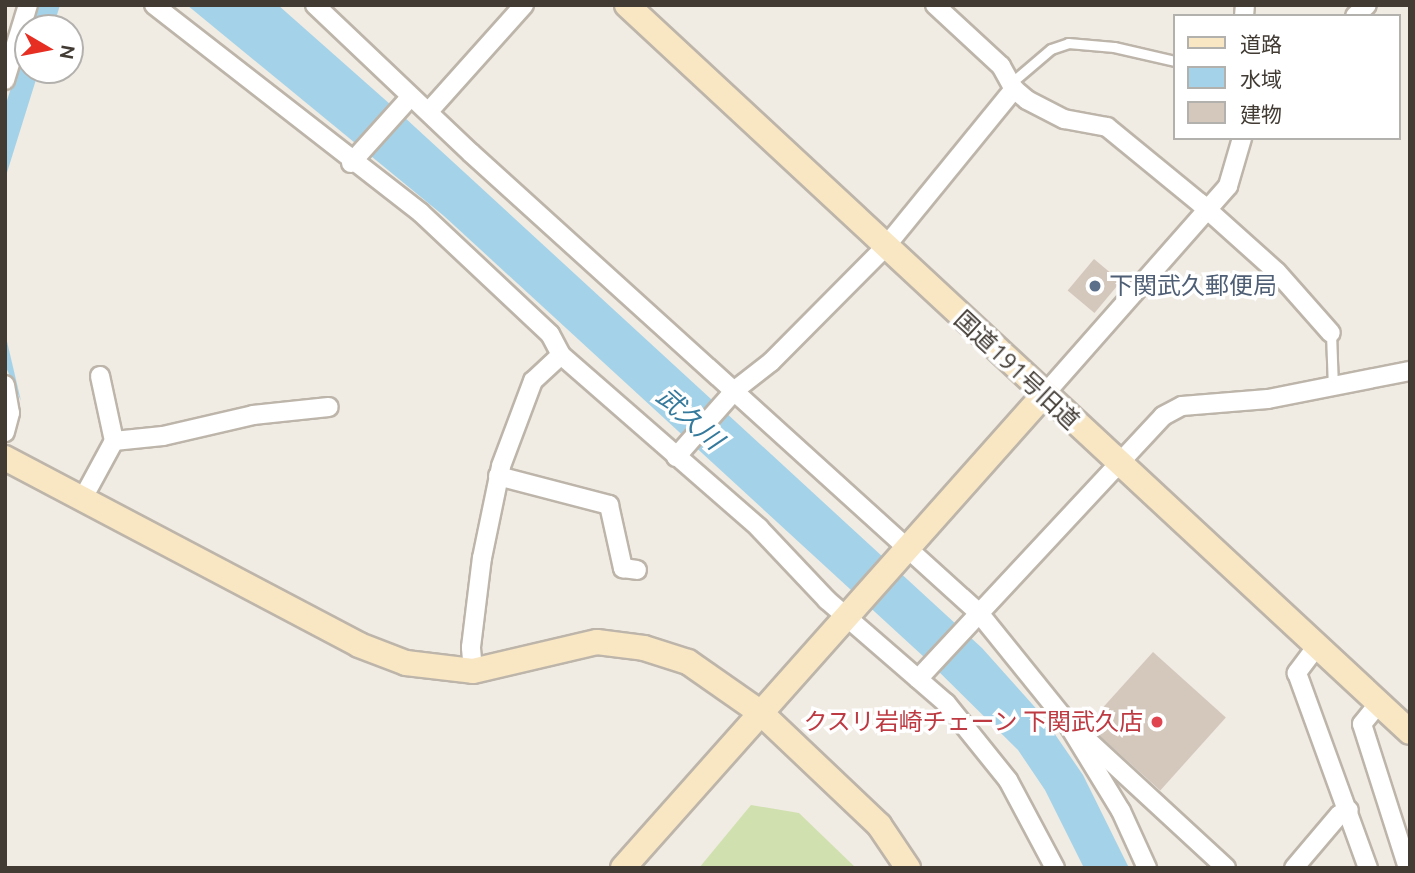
<!DOCTYPE html>
<meta charset="utf-8">
<style>
body{margin:0}
#map{position:relative;width:1415px;height:873px;overflow:hidden;background:#f0ebe3;font-family:Ubuntu,"Noto Sans JP",sans-serif}
div>[style]{position:absolute}
[style*='--x']{left:calc(var(--x)*1px);top:calc(var(--y)*1px);width:calc(var(--w)*1px);rotate:calc(var(--a)*1deg)}
.green>*{inset:0;background:#d0e1af}
.water>*{inset:0;background:#a4d3e9}
.building>*{inset:0;background:#d4c8bd;transform-origin:0 0}
.roads{filter:drop-shadow(2px 0 #bdb5aa) drop-shadow(-2px 0 #bdb5aa) drop-shadow(0 2px #bdb5aa) drop-shadow(0 -2px #bdb5aa)}
.lane>*{height:9px;margin:-4.5px;padding:0 4.5px;transform-origin:4.5px;border-radius:4.5px;background:#fff}
.street>*{height:18px;margin:-9px;padding:0 9px;transform-origin:9px;border-radius:9px;background:#fff}
.secondary>*{height:24px;margin:-12px;padding:0 12px;transform-origin:12px;border-radius:12px;background:#f9e7c4}
.rail>*{height:5px;margin-top:-2.5px;transform-origin:0;background:repeating-linear-gradient(90deg,#939393 0 9px,transparent 0 18px)}
.dots>*{width:19px;height:19px;translate:-50% -50%;box-sizing:border-box;border:4px solid #fff;border-radius:50%}
span{translate:-50% -50%;white-space:nowrap;text-align:center;line-height:1.15;-webkit-text-stroke:7px #fff;paint-order:stroke}
.service-label{font-size:24px;color:#4e5e75}
.left{translate:0 -50%;text-align:left}
.street-label{font-size:24px;color:#413b34}
.health-label{font-size:24px;color:#be3a42}
.right{translate:-100% -50%;text-align:right}
.water-label{font-size:26px;color:#357a9c;font-style:italic}
.frame{position:absolute;inset:0;border:7px solid #413b34;pointer-events:none}
.legend{position:absolute;left:1173px;top:14px;width:228px;height:126px;box-sizing:border-box;background:#fff;border:2px solid #b3b1ae;margin:0;padding:9px 12px;list-style:none;font-size:21px;color:#413b34}
.legend li{display:flex;align-items:center;gap:14px;height:35px}
.legend b{width:35px;border:2px solid #b3b1ae}
.north{position:absolute;left:14px;top:14px;width:70px;height:70px;box-sizing:border-box;background:#fff;border:2px solid #b3b1ae;border-radius:50%;rotate:100deg;font-size:19px;font-weight:700;line-height:28px;text-align:center;color:#413b34}
.north::after{content:'';display:block;margin:auto;width:24px;height:32px;background:#e72e23;clip-path:polygon(50% 0,100% 100%,50% 72%,0 100%)}
</style>
<div id="map">
<div class="green">
<i style="clip-path:polygon(751px 805px,799px 813px,856px 868px,699px 868px)"></i>
</div>
<div class="water">
<i style="clip-path:polygon(37px 5px,60px 5px,53px 28px,30px 28px)"></i>
<i style="clip-path:polygon(187px 5px,278px 5px,391px 105px,982px 648px,1041px 714px,1083px 775px,1129px 868px,1084px 868px,1045px 790px,1018px 750px,924px 657px,444px 216px)"></i>
<i style="clip-path:polygon(28px 33px,28px 70px,39px 70px,5px 179px,5px 107px)"></i>
<i style="clip-path:polygon(5px 333px,21px 401px,5px 365px)"></i>
</div>
<div class="building">
<i style="left:1094px;top:259px;width:35px;height:41px;rotate:40deg"></i>
<i style="left:1153px;top:652px;width:98px;height:98px;rotate:42deg"></i>
</div>
<div class="roads">
<div class="lane">
<i style="--x:1011;--y:83;--w:52;--a:-40.4"></i>
<i style="--x:1051;--y:49;--w:18;--a:-19"></i>
<i style="--x:1068;--y:43;--w:46;--a:5"></i>
<i style="--x:1114;--y:47;--w:63;--a:12.9"></i>
<i style="--x:1331;--y:333;--w:54;--a:87.9"></i>
</div>
<div class="street">
<i style="--x:154;--y:5;--w:338;--a:37.9"></i>
<i style="--x:421;--y:213;--w:177;--a:43.2"></i>
<i style="--x:550;--y:334;--w:24;--a:62"></i>
<i style="--x:561;--y:355;--w:263;--a:41.1"></i>
<i style="--x:759;--y:528;--w:99;--a:46.6"></i>
<i style="--x:827;--y:600;--w:157;--a:40.9"></i>
<i style="--x:946;--y:703;--w:99;--a:51.2"></i>
<i style="--x:1008;--y:780;--w:100;--a:61.9"></i>
<i style="--x:315;--y:5;--w:215;--a:43.5"></i>
<i style="--x:471;--y:153;--w:685;--a:42.16"></i>
<i style="--x:979;--y:613;--w:139;--a:51.1"></i>
<i style="--x:1066;--y:721;--w:105;--a:58.6"></i>
<i style="--x:1121;--y:811;--w:63;--a:65.5"></i>
<i style="--x:935;--y:5;--w:90;--a:42.7"></i>
<i style="--x:1001;--y:66;--w:26;--a:61"></i>
<i style="--x:1014;--y:89;--w:17;--a:40"></i>
<i style="--x:1027;--y:100;--w:42;--a:27.2"></i>
<i style="--x:1064;--y:119;--w:44;--a:10.5"></i>
<i style="--x:1107;--y:127;--w:120;--a:39.3"></i>
<i style="--x:1200;--y:203;--w:103;--a:41.9"></i>
<i style="--x:1277;--y:272;--w:81;--a:48.5"></i>
<i style="--x:1244;--y:16;--w:11;--a:-85"></i>
<i style="--x:1355;--y:16;--w:16;--a:-43"></i>
<i style="--x:5;--y:80;--w:78;--a:-73"></i>
<i style="--x:430;--y:110;--w:141;--a:-48.2"></i>
<i style="--x:351;--y:163;--w:82;--a:-48"></i>
<i style="--x:100;--y:376;--w:66;--a:77.8"></i>
<i style="--x:5;--y:385;--w:28;--a:80"></i>
<i style="--x:10;--y:413;--w:20;--a:105"></i>
<i style="--x:1043;--y:396;--w:280;--a:-48.6"></i>
<i style="--x:1228;--y:186;--w:50;--a:-73.7"></i>
<i style="--x:676;--y:457;--w:89;--a:-48.6"></i>
<i style="--x:735;--y:390;--w:46;--a:-37.9"></i>
<i style="--x:771;--y:362;--w:163;--a:-45.2"></i>
<i style="--x:886;--y:246;--w:203;--a:-50.8"></i>
<i style="--x:498;--y:476;--w:115;--a:14.6"></i>
<i style="--x:609;--y:505;--w:65;--a:77.5"></i>
<i style="--x:623;--y:568;--w:14;--a:8"></i>
<i style="--x:83;--y:498;--w:65;--a:-61.5"></i>
<i style="--x:114;--y:441;--w:49;--a:-5.8"></i>
<i style="--x:163;--y:436;--w:92;--a:-13.1"></i>
<i style="--x:253;--y:415;--w:76;--a:-6"></i>
<i style="--x:1317;--y:646;--w:34;--a:127"></i>
<i style="--x:1297;--y:673;--w:208;--a:70"></i>
<i style="--x:473;--y:671;--w:24;--a:-95"></i>
<i style="--x:471;--y:647;--w:90;--a:-83"></i>
<i style="--x:482;--y:558;--w:94;--a:-78.3"></i>
<i style="--x:501;--y:466;--w:91;--a:-69.4"></i>
<i style="--x:533;--y:381;--w:38;--a:-43"></i>
<i style="--x:918;--y:679;--w:359;--a:-47"></i>
<i style="--x:1163;--y:416;--w:21;--a:-28"></i>
<i style="--x:1182;--y:406;--w:86;--a:-4.7"></i>
<i style="--x:1268;--y:399;--w:145;--a:-11.2"></i>
<i style="--x:1379;--y:703;--w:27;--a:129"></i>
<i style="--x:1362;--y:724;--w:151;--a:72.3"></i>
<i style="--x:1082;--y:735;--w:196;--a:42.7"></i>
<i style="--x:1294;--y:868;--w:70;--a:-49.7"></i>
<i style="--x:1339;--y:815;--w:11;--a:-27"></i>
</div>
<div class="secondary">
<i style="--x:627;--y:5;--w:1068;--a:42.88"></i>
<i style="--x:5;--y:458;--w:400;--a:27.8"></i>
<i style="--x:359;--y:645;--w:50;--a:21"></i>
<i style="--x:406;--y:663;--w:67;--a:6.8"></i>
<i style="--x:473;--y:671;--w:127;--a:-13.2"></i>
<i style="--x:597;--y:642;--w:47;--a:7.3"></i>
<i style="--x:644;--y:648;--w:46;--a:17.7"></i>
<i style="--x:688;--y:662;--w:89;--a:34.9"></i>
<i style="--x:761;--y:713;--w:163;--a:43.5"></i>
<i style="--x:879;--y:825;--w:52;--a:56"></i>
<i style="--x:623;--y:868;--w:632;--a:-48.34"></i>
</div>
</div>
<div class="rail">
<i style="--x:5;--y:867;--w:1;--a:45"></i>
</div>
<div class="dots">
<i style="left:1095px;top:286px;background:#5c6f8a"></i>
<i style="left:1157px;top:722px;background:#e0444e"></i>
</div>
<div class="service-label">
<span class="left" style="left:1109px;top:286px">下関武久郵便局</span>
</div>
<div class="street-label">
<span style="left:1017px;top:370px;rotate:43deg">国道191号旧道</span>
</div>
<div class="health-label">
<span class="right" style="left:1143px;top:722px">クスリ岩崎チェーン 下関武久店</span>
</div>
<div class="water-label">
<span style="left:690px;top:418px;rotate:42deg">武久川</span>
</div>
<div class="frame"></div>
<ul class="legend">
<li><b style="height:9px;background:#f9e7c4"></b>道路</li>
<li><b style="height:19px;background:#a4d3e9"></b>水域</li>
<li><b style="height:19px;background:#d4c8bd"></b>建物</li>
</ul>
<div class="north">N</div>
</div>
